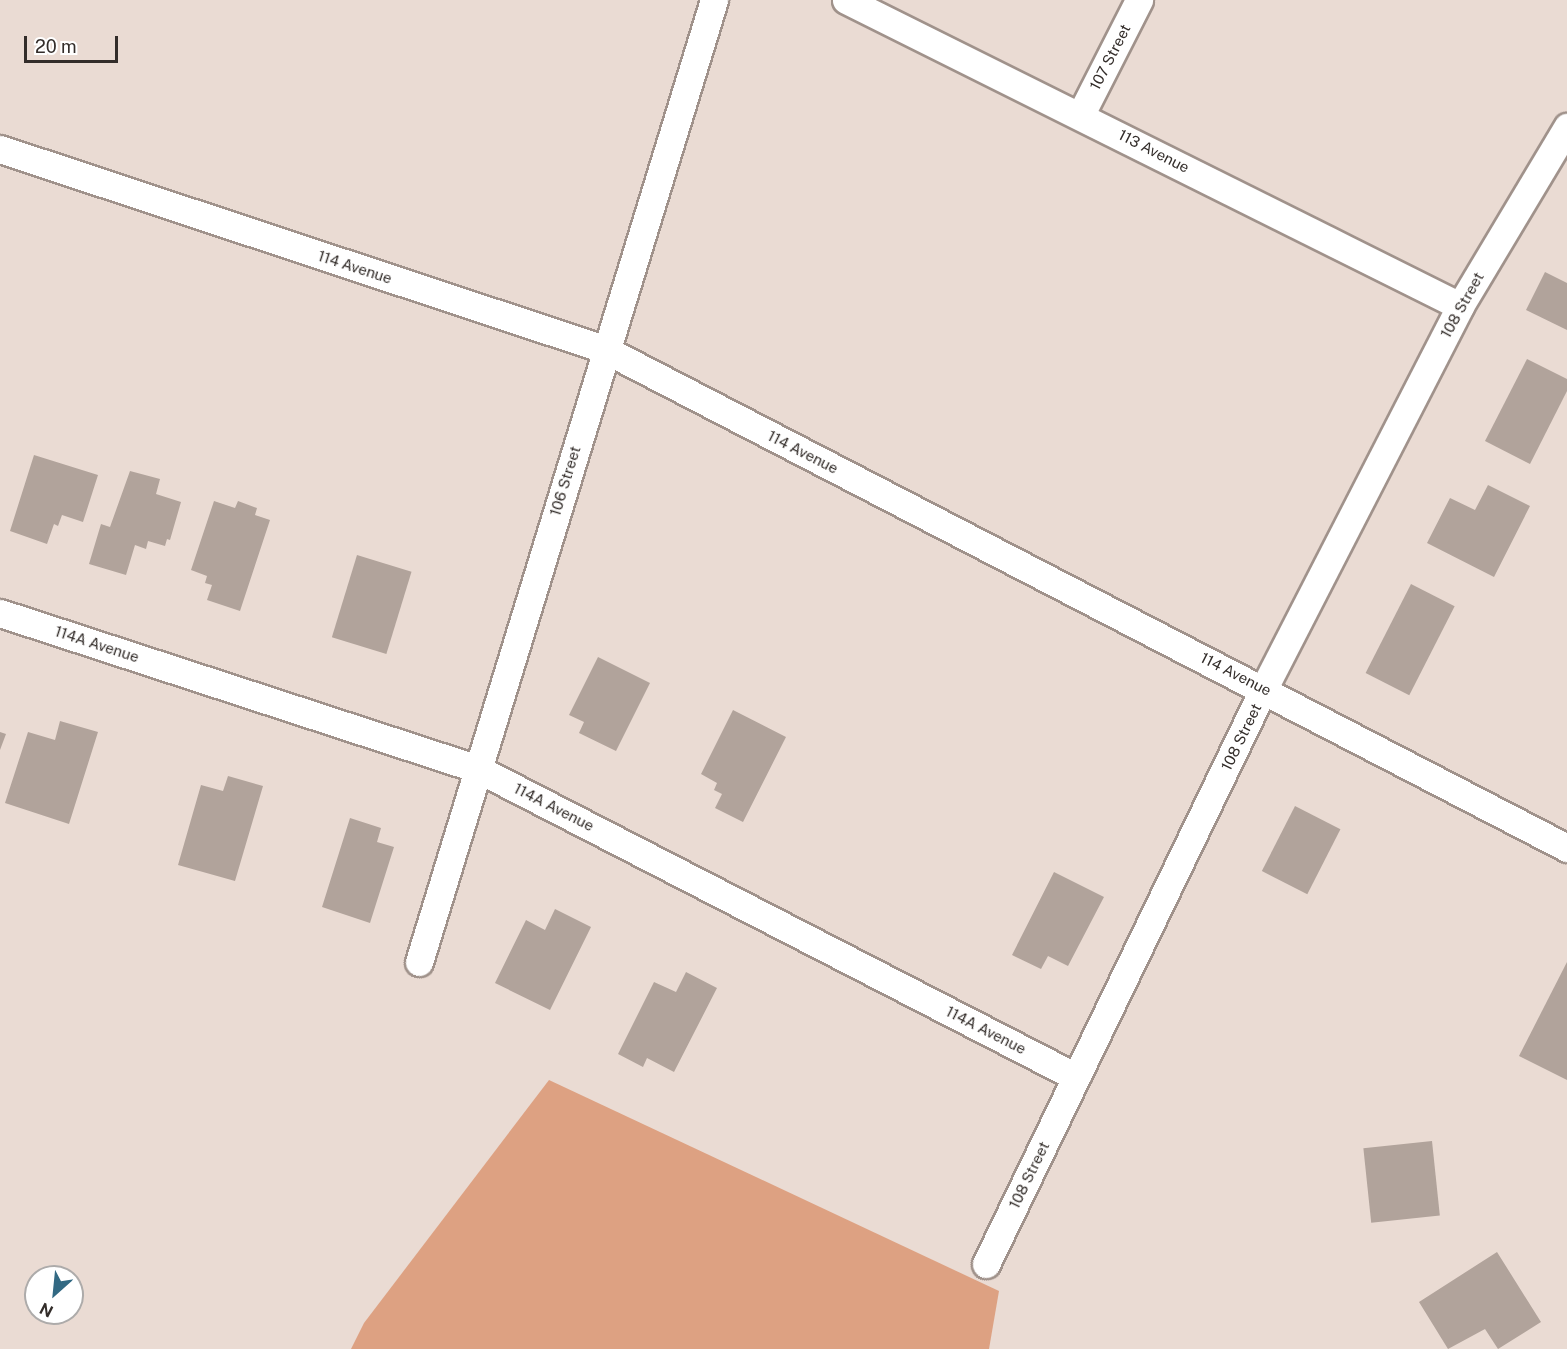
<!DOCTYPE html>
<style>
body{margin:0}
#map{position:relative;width:1567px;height:1349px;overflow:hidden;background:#eadbd3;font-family:"Public Sans",sans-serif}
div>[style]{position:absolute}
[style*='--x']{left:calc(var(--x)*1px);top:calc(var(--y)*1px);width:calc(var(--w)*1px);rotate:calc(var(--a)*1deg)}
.forest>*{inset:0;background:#dda182}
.building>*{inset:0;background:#b1a39b;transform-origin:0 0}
.roads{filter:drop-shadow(2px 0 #a0928b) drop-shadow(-2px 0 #a0928b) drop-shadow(0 2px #a0928b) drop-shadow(0 -2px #a0928b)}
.minor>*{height:27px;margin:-13.5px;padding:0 13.5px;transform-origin:13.5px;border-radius:13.5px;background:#fff}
span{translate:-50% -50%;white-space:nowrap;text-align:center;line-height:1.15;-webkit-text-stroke:4.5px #fff;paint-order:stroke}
.street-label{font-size:15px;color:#332d2a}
.north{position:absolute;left:24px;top:1265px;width:60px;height:60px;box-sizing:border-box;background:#fff;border:2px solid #adabaa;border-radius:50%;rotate:207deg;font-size:16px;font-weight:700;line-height:24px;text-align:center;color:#332d2a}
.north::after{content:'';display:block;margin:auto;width:21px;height:27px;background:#326983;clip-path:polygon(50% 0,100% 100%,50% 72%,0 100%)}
.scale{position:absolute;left:24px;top:36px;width:94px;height:27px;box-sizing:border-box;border:3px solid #332d2a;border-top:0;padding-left:8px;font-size:18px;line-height:21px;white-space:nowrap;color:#332d2a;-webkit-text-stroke:4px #fff;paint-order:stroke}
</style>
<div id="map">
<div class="forest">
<i style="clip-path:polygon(549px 1080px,999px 1291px,989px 1349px,351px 1349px,364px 1323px)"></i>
</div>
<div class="building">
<i style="clip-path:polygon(1545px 272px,1567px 283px,1567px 330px,1526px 310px)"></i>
<i style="clip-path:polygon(1527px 359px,1567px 379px,1567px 391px,1530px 464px,1485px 441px)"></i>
<i style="clip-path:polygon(34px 455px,98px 475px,83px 522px,62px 515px,58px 526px,54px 524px,47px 544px,10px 531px)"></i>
<i style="clip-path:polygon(130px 471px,160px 479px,156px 494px,181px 502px,170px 540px,167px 539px,165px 546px,148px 541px,146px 549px,135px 545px,126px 575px,89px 564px,101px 524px,110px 527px)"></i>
<i style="clip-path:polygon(1488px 485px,1530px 506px,1494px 577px,1427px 543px,1450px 498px,1475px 510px)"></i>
<i style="clip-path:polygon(214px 501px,235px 508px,238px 501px,257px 508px,255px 515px,270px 520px,240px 611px,207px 600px,212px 585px,205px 583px,207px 576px,191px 570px)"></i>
<i style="left:357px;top:555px;width:57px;height:86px;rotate:17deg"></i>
<i style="left:1411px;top:584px;width:49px;height:100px;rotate:27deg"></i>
<i style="clip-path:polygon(598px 657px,650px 683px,616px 751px,579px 733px,584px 722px,569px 715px)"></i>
<i style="clip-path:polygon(733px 710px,786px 737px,743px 822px,715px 808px,722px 794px,714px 790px,717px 783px,701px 774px)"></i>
<i style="clip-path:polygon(60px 721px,98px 732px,69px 824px,5px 803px,28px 732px,55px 740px)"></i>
<i style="clip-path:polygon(0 732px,6px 734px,0 750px)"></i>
<i style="clip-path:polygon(228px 776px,263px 786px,235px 881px,178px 865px,201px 785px,223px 791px)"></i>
<i style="left:1295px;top:806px;width:51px;height:73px;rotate:27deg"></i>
<i style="clip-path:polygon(350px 818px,381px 828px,377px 842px,394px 847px,370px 923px,322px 907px)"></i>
<i style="clip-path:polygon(1054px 872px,1104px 897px,1068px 966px,1048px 956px,1041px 969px,1012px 955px)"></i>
<i style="clip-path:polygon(555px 909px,591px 927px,550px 1010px,495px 983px,526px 920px,545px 930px)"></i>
<i style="clip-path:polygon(1567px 962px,1567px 1080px,1519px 1056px)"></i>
<i style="clip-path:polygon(686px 972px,717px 988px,674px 1072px,647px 1058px,643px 1067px,618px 1054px,654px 982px,676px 992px)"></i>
<i style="left:1432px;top:1141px;width:75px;height:69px;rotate:84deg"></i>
<i style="clip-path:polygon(1497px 1252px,1541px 1322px,1498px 1349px,1485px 1329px,1448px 1349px,1419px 1302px)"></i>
</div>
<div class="roads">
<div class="minor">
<i style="--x:846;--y:0;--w:686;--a:26.49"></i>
<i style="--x:1081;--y:114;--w:128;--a:-63"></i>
<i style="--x:0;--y:149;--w:636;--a:18.32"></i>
<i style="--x:604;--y:349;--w:1085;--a:27.39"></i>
<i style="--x:0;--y:613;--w:503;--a:18.07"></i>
<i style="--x:478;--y:769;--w:673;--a:27.25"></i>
<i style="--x:419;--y:962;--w:1006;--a:-72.95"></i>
<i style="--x:986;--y:1264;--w:640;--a:-64.24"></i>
<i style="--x:1264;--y:688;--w:429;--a:-62.8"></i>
<i style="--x:1460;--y:306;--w:209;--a:-59.1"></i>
</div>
</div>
<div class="street-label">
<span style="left:1110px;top:57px;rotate:-63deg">107 Street</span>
<span style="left:1154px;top:151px;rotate:27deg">113 Avenue</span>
<span style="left:355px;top:267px;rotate:18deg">114 Avenue</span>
<span style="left:1462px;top:305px;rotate:-61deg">108 Street</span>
<span style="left:803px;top:452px;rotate:27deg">114 Avenue</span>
<span style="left:565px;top:481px;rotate:-73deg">106 Street</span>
<span style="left:97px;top:644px;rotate:18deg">114A Avenue</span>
<span style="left:1236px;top:674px;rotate:27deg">114 Avenue</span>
<span style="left:1241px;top:737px;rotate:-64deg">108 Street</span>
<span style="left:554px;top:807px;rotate:27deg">114A Avenue</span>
<span style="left:986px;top:1030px;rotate:27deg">114A Avenue</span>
<span style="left:1029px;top:1175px;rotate:-64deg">108 Street</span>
</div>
<div class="north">N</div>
<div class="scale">20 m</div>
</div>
